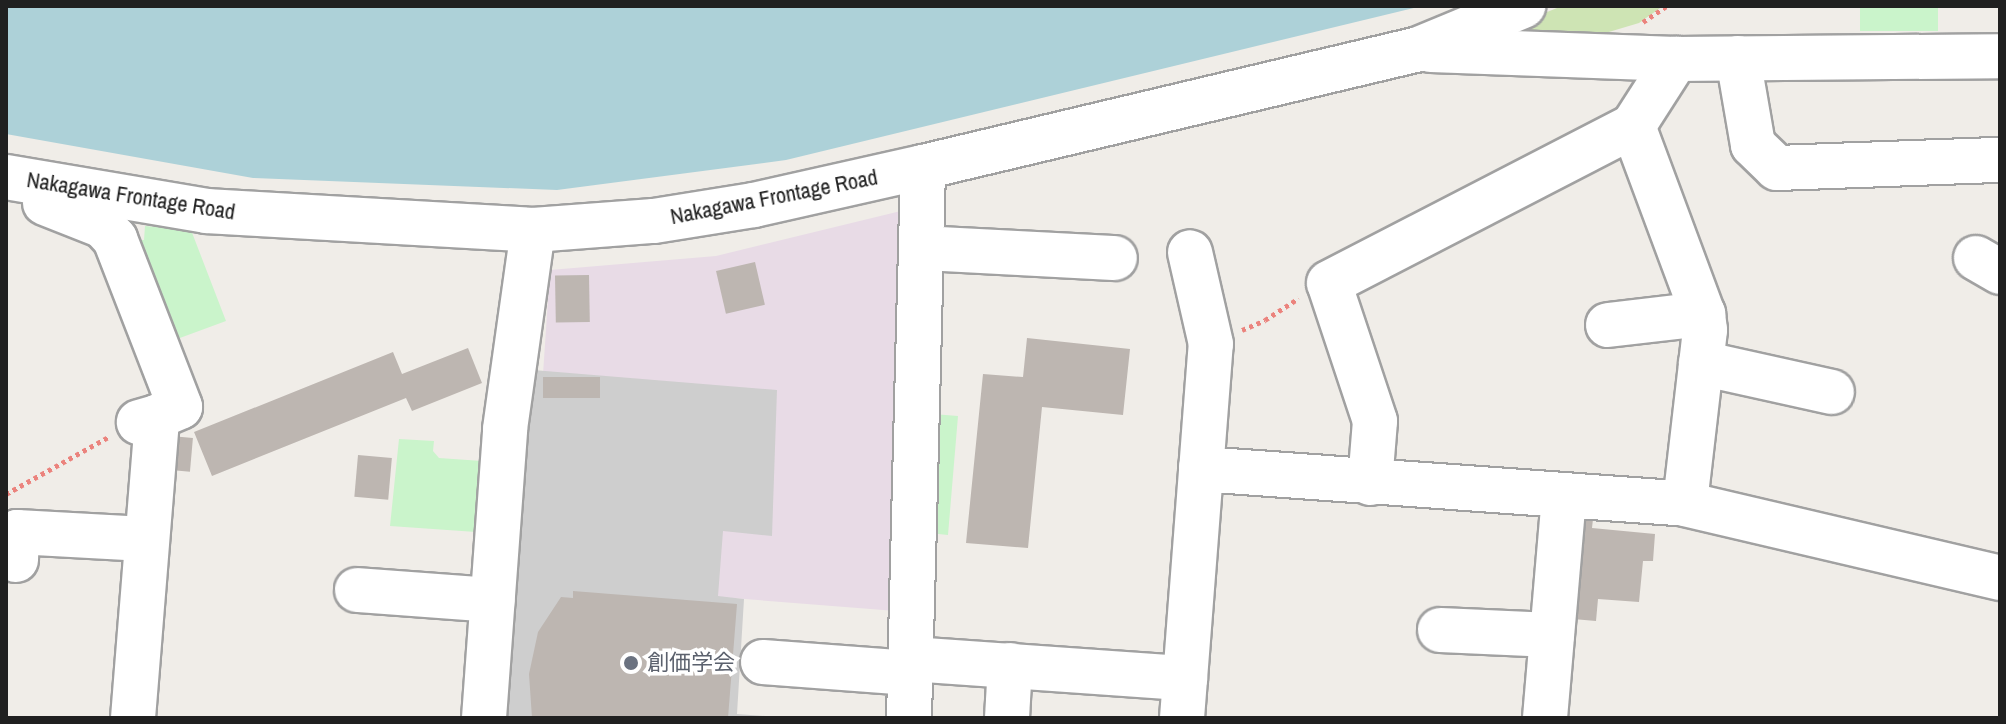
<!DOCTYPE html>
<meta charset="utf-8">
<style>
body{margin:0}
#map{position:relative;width:2006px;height:724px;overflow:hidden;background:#f0ede8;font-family:"Archivo Narrow","Noto Sans JP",sans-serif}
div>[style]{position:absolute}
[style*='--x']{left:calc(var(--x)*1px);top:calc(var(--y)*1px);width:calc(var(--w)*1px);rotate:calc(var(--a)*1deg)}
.industrial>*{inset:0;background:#e8dbe6}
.religious>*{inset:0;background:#cecece}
.grass>*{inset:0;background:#cee4b4}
.park>*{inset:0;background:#caf4cb;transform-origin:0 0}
.water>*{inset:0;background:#add1d8}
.building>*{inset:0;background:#bdb6b1;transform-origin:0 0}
.path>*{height:5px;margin-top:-2.5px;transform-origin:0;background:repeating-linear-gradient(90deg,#eb837d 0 4px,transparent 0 8px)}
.roads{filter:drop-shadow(2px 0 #a1a1a1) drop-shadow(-2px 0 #a1a1a1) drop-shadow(0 2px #a1a1a1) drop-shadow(0 -2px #a1a1a1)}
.minor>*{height:44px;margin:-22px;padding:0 22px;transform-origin:22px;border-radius:22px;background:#fff}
.dots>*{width:22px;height:22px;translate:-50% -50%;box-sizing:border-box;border:4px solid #fff;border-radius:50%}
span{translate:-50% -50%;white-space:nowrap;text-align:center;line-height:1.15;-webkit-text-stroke:7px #fff;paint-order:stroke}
.street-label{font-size:22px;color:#202020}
.worship-label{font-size:22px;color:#5b616d}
.left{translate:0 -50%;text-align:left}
.frame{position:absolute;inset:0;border:8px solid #202020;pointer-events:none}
</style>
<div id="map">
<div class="industrial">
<i style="clip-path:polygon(909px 209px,896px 611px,529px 582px,550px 270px,716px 256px)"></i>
</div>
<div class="religious">
<i style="clip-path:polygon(533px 370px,777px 390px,772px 536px,723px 531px,718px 596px,744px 599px,737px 714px,791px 718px,505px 718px)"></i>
</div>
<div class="grass">
<i style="clip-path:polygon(1562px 6px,1663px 6px,1639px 23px,1592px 37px,1482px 38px)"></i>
</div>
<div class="park">
<i style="left:1860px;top:6px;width:78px;height:25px"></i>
<i style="clip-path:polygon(145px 226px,191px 230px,226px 321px,169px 342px,126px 240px,144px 240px)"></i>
<i style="clip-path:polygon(933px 414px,958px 416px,948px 535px,929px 533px)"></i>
<i style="clip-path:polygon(399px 439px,434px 441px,433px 451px,439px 458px,482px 461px,476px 532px,390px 526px)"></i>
</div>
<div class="water">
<i style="clip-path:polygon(6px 6px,1422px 6px,786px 160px,557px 190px,253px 178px,6px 134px)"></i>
</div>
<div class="building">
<i style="left:755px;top:262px;width:44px;height:40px;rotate:77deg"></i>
<i style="left:589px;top:275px;width:47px;height:34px;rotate:89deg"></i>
<i style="clip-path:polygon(1027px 338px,1130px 349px,1123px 415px,1042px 407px,1028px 548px,966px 543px,983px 374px,1023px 377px)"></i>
<i style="clip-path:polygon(468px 348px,482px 383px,412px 411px,406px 398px,212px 476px,194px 432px,393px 352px,402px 374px)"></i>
<i style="left:543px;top:377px;width:57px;height:21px"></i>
<i style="left:171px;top:436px;width:22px;height:34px;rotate:5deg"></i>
<i style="left:358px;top:455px;width:34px;height:42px;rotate:5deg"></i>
<i style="clip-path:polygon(1580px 518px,1593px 519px,1592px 528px,1655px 534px,1653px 561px,1643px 561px,1639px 602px,1598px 599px,1596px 621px,1573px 619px)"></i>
<i style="clip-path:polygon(573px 591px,737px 604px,728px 718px,532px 718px,529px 674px,538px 632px,561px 597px,573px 598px)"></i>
</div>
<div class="path">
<i style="--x:1643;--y:22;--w:29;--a:-34"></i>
<i style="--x:1242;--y:330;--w:25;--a:-23"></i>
<i style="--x:1265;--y:320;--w:40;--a:-32.9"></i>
<i style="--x:6;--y:494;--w:119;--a:-29.1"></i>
</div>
<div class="roads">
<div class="minor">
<i style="--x:1431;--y:50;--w:245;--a:2.1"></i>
<i style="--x:1676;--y:59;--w:324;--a:-0.5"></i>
<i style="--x:1738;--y:58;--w:88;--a:80.2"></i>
<i style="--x:1753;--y:145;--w:33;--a:44"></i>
<i style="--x:1777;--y:168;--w:223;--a:-2.1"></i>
<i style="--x:1633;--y:126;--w:201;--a:69.6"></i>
<i style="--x:1703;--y:314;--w:16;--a:83"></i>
<i style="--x:1705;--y:330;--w:175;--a:96.6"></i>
<i style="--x:6;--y:177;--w:203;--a:9.6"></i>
<i style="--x:206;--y:211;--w:328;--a:3.3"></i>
<i style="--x:533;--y:230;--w:121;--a:-4.3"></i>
<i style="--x:654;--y:221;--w:101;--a:-9.1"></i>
<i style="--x:754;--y:205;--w:173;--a:-12.7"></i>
<i style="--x:923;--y:167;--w:510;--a:-13.38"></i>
<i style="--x:1419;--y:49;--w:113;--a:-22.5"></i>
<i style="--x:45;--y:203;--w:62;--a:21.6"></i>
<i style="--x:103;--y:226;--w:18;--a:47"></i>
<i style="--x:115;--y:239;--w:180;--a:68.8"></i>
<i style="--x:180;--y:407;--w:25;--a:157"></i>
<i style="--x:923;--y:248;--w:192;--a:3"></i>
<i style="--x:1976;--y:258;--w:28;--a:30"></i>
<i style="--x:1608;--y:325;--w:96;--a:-6.6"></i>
<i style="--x:1701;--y:363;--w:134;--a:12.5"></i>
<i style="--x:1201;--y:469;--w:485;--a:4.1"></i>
<i style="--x:1685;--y:504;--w:324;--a:13.2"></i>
<i style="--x:1370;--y:483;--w:62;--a:-85.4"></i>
<i style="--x:1375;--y:421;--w:145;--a:-108.4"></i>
<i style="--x:1329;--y:283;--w:342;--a:-27.3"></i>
<i style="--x:1633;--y:126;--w:80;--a:-57.3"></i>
<i style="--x:16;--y:560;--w:28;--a:-88"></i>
<i style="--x:17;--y:532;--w:128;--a:3.1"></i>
<i style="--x:357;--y:590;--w:136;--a:4.2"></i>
<i style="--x:1440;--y:630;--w:112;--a:2.6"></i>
<i style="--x:911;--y:659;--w:275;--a:4"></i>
<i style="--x:763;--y:662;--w:147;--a:4.3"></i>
<i style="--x:133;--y:718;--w:302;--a:-85.4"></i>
<i style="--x:157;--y:417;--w:19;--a:164"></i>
<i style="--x:484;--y:718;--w:290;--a:-85.8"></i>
<i style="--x:505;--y:429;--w:201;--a:-82"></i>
<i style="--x:909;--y:718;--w:551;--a:-88.54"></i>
<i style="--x:1007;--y:718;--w:53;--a:-86.8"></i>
<i style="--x:1182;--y:718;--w:375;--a:-85.6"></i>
<i style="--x:1211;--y:344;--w:94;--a:-102.9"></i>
<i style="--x:1545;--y:718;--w:223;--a:-85.1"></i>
</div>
</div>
<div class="dots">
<i style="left:631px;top:663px;background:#6b7280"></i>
</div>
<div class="street-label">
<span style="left:131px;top:196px;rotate:9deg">Nakagawa Frontage Road</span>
<span style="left:774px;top:197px;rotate:-11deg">Nakagawa Frontage Road</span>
</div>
<div class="worship-label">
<span class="left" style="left:647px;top:663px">創価学会</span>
</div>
<div class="frame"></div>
</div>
